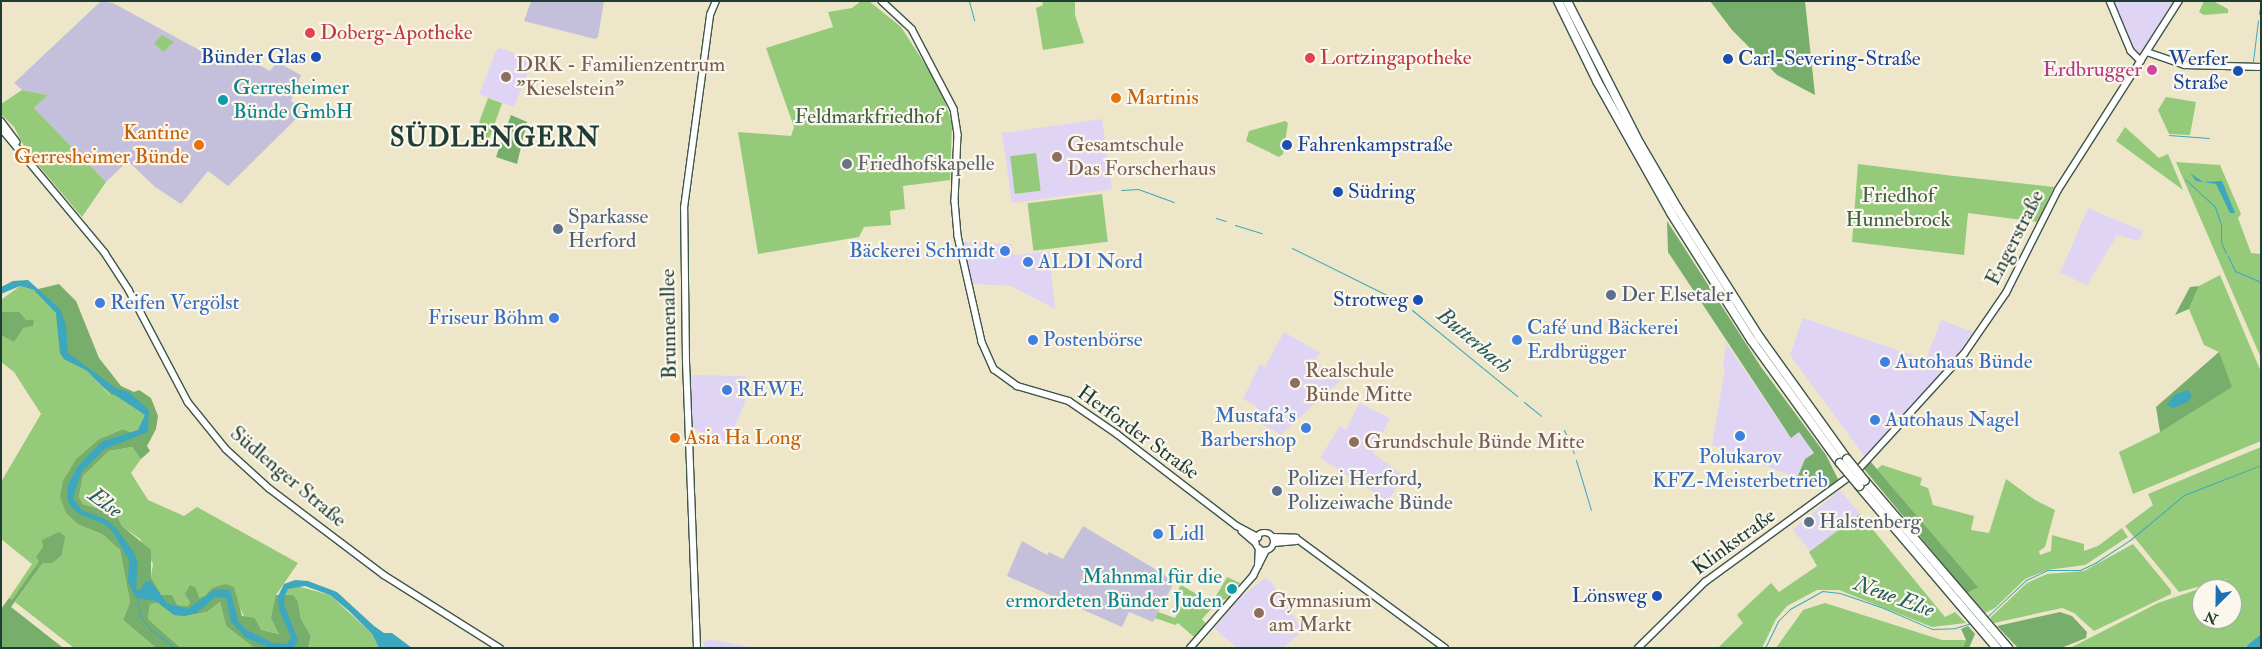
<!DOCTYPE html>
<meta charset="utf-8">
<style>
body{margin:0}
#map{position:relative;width:2262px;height:649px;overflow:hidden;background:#eee6c8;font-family:"IM FELL Double Pica",serif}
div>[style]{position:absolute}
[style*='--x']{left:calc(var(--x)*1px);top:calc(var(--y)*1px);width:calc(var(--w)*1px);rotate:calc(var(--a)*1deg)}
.built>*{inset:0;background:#e0d4f4;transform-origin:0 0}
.industrial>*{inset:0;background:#c4c0db}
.green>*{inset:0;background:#95ca7b;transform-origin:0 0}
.forest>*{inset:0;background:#78ae6b}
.water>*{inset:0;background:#3da8bd}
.stream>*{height:1px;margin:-0.5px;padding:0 0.5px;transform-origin:0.5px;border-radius:0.5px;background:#3da8bd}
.river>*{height:9px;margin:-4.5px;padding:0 4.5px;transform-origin:4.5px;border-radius:4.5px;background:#3da8bd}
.roads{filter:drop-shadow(1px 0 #3e564a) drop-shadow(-1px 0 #3e564a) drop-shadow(0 1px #3e564a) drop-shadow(0 -1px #3e564a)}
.secondary>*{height:5.5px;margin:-2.75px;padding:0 2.75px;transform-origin:2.75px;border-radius:2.75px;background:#fff}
.secondary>.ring{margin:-2.75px;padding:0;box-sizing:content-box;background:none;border:5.5px solid #fff;border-radius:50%}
.highway>*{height:8px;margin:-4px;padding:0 4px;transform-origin:4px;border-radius:4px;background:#fff}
.bridges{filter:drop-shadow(1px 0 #3e564a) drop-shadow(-1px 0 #3e564a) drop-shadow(0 1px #3e564a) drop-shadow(0 -1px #3e564a)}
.highway-bridge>*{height:8px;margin:-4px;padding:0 4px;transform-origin:4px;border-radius:4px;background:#fff}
.dots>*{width:14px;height:14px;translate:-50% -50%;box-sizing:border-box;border:2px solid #fbf7ec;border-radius:50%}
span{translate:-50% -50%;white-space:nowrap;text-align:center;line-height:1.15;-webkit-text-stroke:4.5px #fbf7ec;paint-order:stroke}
.health-label{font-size:21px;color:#be3a42}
.left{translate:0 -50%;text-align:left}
.transit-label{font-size:21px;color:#164399}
.right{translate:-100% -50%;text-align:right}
.education-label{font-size:21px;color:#785e54}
.hotel-label{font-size:21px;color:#b23c85}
.culture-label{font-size:21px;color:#0d838f}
.food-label{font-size:21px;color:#c56008}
.park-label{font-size:21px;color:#3c6046}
.worship-label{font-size:21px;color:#5b616d}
.service-label{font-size:21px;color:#4e5e75}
.street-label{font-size:21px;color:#1f3d34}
.shop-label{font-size:21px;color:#366cbe}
.water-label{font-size:22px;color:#285d5d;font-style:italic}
.district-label{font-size:26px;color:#1f3d34;font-weight:700;letter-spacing:1px}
.frame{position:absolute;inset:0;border:2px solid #1f3d34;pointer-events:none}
.north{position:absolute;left:2192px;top:579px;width:50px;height:50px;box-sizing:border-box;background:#fbf7ec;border:1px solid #a3ada2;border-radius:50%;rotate:203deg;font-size:14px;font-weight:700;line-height:20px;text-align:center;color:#1f3d34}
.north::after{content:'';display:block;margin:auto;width:18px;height:22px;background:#1f6fb2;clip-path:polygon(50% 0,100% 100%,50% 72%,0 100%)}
</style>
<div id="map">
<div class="built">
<i style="clip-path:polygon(2173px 1px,2141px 54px,2133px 49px,2114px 1px)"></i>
<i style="clip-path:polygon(501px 48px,533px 60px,514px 107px,479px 94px,497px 49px)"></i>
<i style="left:1102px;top:119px;width:71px;height:101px;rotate:82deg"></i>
<i style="clip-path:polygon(2088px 208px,2143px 231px,2139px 241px,2117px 235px,2087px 285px,2060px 273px)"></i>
<i style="clip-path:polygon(962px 242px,1012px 244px,1013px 255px,1049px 251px,1055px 309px,1011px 286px,972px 284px)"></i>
<i style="clip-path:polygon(1803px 318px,1926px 360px,1941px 320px,1973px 332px,1973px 337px,1865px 457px,1790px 355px)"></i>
<i style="clip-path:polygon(1284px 332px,1320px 353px,1315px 361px,1341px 380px,1281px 435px,1250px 418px,1257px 406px,1243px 399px,1260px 364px,1265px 367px)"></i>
<i style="clip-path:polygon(1726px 343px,1791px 438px,1799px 431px,1814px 453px,1805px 459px,1797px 478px,1712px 445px,1725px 369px,1723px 368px)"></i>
<i style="clip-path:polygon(690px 375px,745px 376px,745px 402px,727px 445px,692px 428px)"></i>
<i style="clip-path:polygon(1359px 403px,1390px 418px,1373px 453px,1404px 476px,1388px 501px,1320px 458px,1340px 426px,1346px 430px)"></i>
<i style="left:1840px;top:490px;width:31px;height:62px;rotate:50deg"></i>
<i style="clip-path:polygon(1265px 578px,1273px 584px,1303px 631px,1283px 648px,1237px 648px,1214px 628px,1241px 597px)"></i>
<i style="clip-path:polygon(710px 639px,755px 648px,705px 648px,703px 642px)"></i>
</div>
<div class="industrial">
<i style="clip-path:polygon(101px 1px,113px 3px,223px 63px,232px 51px,270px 71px,277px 62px,301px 75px,291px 101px,300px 107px,299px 116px,228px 186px,208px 171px,181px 204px,155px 187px,128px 161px,106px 182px,34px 108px,48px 95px,22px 90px,14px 83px)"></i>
<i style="clip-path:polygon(531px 1px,604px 1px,598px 37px,595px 39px,524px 21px)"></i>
<i style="clip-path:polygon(1083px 526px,1175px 581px,1153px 622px,1129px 612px,1122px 627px,1007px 576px,1022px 541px,1047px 555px,1049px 552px,1063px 559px)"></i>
</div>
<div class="green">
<i style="clip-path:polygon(861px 1px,869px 1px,901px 27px,941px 89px,952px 124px,950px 180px,903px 186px,905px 209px,890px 211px,891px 225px,864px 227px,859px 237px,758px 254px,738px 132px,791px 136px,794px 127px,766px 48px,833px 27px,828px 12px,852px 8px)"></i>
<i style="clip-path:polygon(1042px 1px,1075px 1px,1075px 15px,1084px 43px,1043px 50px,1036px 8px,1043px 5px)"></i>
<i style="clip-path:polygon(2204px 1px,2213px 1px,2228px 9px,2228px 13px,2204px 15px,2199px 12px)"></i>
<i style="clip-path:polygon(162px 35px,174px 42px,163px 52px,154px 43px)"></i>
<i style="clip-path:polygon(22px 90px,48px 95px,34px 108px,106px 182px,82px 217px,27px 152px,14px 127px,1px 114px,1px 104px)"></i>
<i style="clip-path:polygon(2166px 97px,2196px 102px,2190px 135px,2169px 134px,2158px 110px)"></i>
<i style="left:488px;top:98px;width:15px;height:49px;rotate:20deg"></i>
<i style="clip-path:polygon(1285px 121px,1288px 123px,1283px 154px,1279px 157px,1246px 141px,1249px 131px)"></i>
<i style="clip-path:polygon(2125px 127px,2159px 158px,2168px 154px,2183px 190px,2116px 141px)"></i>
<i style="left:1036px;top:153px;width:38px;height:26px;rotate:83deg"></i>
<i style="clip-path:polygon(2176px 162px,2220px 165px,2241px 214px,2238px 218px,2251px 253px,2261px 254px,2261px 358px)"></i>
<i style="clip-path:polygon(1858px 164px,1954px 176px,2054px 187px,2038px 222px,1968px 213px,1964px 255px,1852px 242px)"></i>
<i style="left:1102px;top:194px;width:48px;height:75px;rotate:83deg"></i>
<i style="clip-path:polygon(2220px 275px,2261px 372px,2261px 441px,2133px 494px,2119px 452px,2160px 432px,2219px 352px,2204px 345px,2189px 309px,2199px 286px)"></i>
<i style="clip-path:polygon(20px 286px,34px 290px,53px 307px,59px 322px,60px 353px,86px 370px,110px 395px,117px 396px,145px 415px,138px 430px,130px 432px,123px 429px,99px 439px,77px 458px,79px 525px,102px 534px,120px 550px,130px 602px,123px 620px,156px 648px,74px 648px,15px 602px,43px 563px,62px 555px,63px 549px,43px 547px,39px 561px,12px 601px,9px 598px,32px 564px,1px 539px,1px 482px,41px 414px,14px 372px,1px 362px,1px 335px,6px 336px,26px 321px,18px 312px,1px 312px,1px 300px)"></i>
<i style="clip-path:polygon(132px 447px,141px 459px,131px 473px,148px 500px,184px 516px,197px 507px,298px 563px,276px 595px,280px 634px,260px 630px,255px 618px,245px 618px,235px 599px,206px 595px,190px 602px,188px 606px,177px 605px,161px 596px,151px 577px,153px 564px,140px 539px,122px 526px,116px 514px,83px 504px,79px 497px,83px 476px,109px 451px)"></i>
<i style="clip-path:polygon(evenodd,2261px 447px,2261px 635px,2244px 648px,2070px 648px,2158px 603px,2231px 578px,2179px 592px,2125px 526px,2153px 505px,2148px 494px,2261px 447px,2202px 589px,2232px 589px,2232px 619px,2202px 619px,2202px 589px)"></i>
<i style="clip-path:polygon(1882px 465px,1922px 478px,1920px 485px,1928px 488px,1933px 505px,1974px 516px,1971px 530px,1989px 533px,2006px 479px,2035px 500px,2055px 510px,2045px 547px,2039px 551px,2040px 555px,2051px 551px,2052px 535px,2084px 544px,2084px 551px,2098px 546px,2122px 528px,2128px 537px,2085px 565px,2047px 570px,2025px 579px,1995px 608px,1985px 613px,1967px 593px,1977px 586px,1877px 469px)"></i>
<i style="clip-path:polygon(1860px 514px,1945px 617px,1955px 612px,1966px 623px,1932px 627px,1839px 590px,1817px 590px,1787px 606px,1776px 619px,1762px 648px,1718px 648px,1743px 623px,1737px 615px,1771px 583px,1779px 592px,1817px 566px,1809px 552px)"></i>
<i style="clip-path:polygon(2133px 544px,2171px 590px,2171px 594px,2094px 631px,2074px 613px,2062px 608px,1994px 623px,1990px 618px,2027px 583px,2047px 574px,2084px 571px)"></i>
<i style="clip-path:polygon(1227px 577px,1240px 583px,1227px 599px,1222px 600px,1216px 596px)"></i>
<i style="clip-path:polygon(1181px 585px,1215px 605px,1202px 619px,1206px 624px,1194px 637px,1178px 623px,1175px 625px,1155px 618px,1158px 612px,1175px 618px,1181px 608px,1176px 605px,1184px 596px,1178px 590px)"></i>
<i style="clip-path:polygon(297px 586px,330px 595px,372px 634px,379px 648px,308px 648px,311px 636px,301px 619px,298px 602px,285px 596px,288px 589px)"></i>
<i style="clip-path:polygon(220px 602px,226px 626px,254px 648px,181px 648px,148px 619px,150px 604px,158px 603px,185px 616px,207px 612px)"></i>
<i style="clip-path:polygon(1825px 603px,1942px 640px,1966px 640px,1963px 648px,1776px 648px,1803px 610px)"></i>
</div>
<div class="forest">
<i style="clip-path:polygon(1710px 1px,1805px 1px,1815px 95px,1777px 75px,1732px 30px)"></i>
<i style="clip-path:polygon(511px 115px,527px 122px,517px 164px,496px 157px)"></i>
<i style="clip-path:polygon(1667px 221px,1761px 367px,1826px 455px,1839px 481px,1828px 490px,1797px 478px,1805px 459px,1814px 453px,1799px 432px,1791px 438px,1668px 252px)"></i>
<i style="clip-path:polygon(59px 284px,76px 301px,99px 358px,121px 386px,134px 392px,139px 390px,151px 398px,158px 416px,156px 429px,147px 446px,150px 451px,141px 459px,132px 447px,109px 451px,83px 476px,79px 497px,83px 504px,116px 514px,122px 526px,151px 550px,151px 577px,161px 595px,172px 595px,177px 605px,188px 606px,190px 602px,185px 594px,190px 585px,196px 588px,199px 598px,206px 595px,212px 588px,225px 584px,234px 587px,242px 616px,255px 618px,261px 630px,279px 634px,271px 618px,276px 595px,293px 595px,298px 602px,301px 619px,311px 636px,308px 648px,254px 648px,226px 626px,220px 602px,207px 612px,185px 616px,174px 615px,158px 603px,150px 604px,148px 619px,181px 648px,156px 648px,123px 620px,130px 602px,120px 550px,102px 534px,79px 525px,66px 513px,60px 497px,63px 481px,77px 458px,99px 439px,123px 429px,130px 432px,138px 430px,145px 415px,117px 396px,111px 395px,86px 370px,64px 359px,60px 353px,56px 313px,34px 290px)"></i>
<i style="clip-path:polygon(2199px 286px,2189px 309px,2175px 315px,2190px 287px)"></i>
<i style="clip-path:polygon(1px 312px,19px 312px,26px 320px,34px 320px,33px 326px,23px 328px,14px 342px,1px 335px)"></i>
<i style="clip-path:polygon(2219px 352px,2232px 387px,2160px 432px,2156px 407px)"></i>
<i style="clip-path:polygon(1871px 462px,1877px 469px,1978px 587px,1967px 593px,1864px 469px)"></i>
<i style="clip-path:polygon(59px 532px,65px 536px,62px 555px,52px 563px,43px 563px,11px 607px,62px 647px,1px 648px,1px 609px,9px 598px,12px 600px,39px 561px,36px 557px,43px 547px,42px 540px)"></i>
<i style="clip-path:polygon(2060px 612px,2072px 616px,2087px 632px,2086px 638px,2061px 648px,2018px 648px,1997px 626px)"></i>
<i style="clip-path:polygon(1968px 626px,1975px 634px,1969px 648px,1963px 648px,1966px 640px,1961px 629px)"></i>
</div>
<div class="water">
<i style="clip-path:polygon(2190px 173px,2203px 182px,2222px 181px,2235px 213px,2230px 213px,2216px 184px,2196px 181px)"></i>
<i style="clip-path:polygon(28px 280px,60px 309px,66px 325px,68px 353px,116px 388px,129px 392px,149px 410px,148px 432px,105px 449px,82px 471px,73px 498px,82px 510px,107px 520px,116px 528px,133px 551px,138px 563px,136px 589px,139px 591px,145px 582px,151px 581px,167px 603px,188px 609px,215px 589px,230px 590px,238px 621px,245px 629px,273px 643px,287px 644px,291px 637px,279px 610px,278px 596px,284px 584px,295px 580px,308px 581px,337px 592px,374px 626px,384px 633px,392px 633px,412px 648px,379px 648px,372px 634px,349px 611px,330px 595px,305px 586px,288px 589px,285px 596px,284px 604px,298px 640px,293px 648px,268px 647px,246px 638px,231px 622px,226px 598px,215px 597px,197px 613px,185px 616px,174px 615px,156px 601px,136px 598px,128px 582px,129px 560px,112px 531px,104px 524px,79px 514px,71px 507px,67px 498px,68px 485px,76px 469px,91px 452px,103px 441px,138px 430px,145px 415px,103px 387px,86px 370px,64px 359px,60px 353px,56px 313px,34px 290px,20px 286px,1px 294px,1px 287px,13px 281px)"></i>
<i style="clip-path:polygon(2188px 390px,2192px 395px,2188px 402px,2173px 408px,2167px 405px,2174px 395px)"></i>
</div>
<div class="stream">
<i style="--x:969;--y:1;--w:20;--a:75"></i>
<i style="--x:2259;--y:14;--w:12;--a:-81"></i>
<i style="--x:2253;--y:61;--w:41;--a:-83"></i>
<i style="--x:2223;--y:63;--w:13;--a:0"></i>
<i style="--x:2240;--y:63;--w:12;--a:0"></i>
<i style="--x:2169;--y:135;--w:40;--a:4.3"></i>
<i style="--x:2185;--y:179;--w:41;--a:43"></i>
<i style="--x:2215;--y:207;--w:18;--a:71"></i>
<i style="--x:2221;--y:224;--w:18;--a:90"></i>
<i style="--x:2221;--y:242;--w:12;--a:66"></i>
<i style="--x:1121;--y:190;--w:17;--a:-3"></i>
<i style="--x:1138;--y:189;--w:38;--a:20"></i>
<i style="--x:1216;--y:218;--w:10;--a:17"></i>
<i style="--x:1235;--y:225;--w:28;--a:17"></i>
<i style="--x:1292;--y:248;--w:126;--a:26.4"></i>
<i style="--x:2228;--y:256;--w:17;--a:65"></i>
<i style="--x:2235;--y:271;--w:28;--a:23"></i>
<i style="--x:1412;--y:310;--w:136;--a:39.3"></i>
<i style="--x:1524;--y:402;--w:22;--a:39"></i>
<i style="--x:1564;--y:430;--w:25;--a:67"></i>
<i style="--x:1576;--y:460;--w:52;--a:73.3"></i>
<i style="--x:137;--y:599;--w:17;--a:80"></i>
<i style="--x:140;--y:616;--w:18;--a:52"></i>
<i style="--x:151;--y:630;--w:31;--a:36"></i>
<i style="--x:1987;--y:617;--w:54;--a:-43.5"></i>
<i style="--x:2026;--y:580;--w:23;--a:-25"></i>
<i style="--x:2047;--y:570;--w:33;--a:0"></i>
<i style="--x:2080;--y:570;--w:17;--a:-25"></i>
<i style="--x:2095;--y:563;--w:42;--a:-33.3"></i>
<i style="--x:2130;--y:540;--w:70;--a:-39.8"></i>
<i style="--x:2184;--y:495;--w:83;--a:-21.3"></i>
<i style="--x:1765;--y:648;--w:30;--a:-64"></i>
<i style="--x:1778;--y:621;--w:17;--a:-45"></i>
<i style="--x:1790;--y:609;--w:37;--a:-29"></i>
<i style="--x:1822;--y:591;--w:18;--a:6"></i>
<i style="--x:1840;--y:593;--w:43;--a:18.9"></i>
<i style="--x:1881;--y:607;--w:56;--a:23.3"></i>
<i style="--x:1932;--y:629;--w:23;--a:-2"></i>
<i style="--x:1955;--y:628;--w:17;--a:-17"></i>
</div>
<div class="river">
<i style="--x:2250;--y:648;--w:14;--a:-39"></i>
</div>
<div class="roads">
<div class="secondary">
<i style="--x:882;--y:1;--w:41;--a:43"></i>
<i style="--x:912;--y:29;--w:90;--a:62.3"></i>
<i style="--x:954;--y:109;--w:26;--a:81"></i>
<i style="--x:958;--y:135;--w:66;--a:92.6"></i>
<i style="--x:955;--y:201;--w:35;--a:85"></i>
<i style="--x:958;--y:236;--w:109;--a:77.2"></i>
<i style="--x:982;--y:342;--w:30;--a:66"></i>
<i style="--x:994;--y:369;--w:29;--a:36"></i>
<i style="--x:1017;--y:386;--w:54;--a:16.1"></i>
<i style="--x:1069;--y:401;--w:58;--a:34.5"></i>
<i style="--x:1117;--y:434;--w:151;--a:37.5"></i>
<i style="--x:1237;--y:526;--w:24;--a:28"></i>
<i style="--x:2110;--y:1;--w:54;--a:67.2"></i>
<i style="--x:2131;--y:51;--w:14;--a:45"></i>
<i style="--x:2147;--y:52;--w:40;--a:18.9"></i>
<i style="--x:2185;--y:65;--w:76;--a:1.5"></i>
<i style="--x:1;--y:121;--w:26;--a:53"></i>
<i style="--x:1;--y:128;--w:163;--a:50.2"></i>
<i style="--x:105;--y:253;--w:44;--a:57"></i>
<i style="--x:129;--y:290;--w:127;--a:62.2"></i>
<i style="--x:188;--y:402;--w:60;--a:51"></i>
<i style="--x:226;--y:449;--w:59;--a:42.3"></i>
<i style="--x:270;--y:489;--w:143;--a:37"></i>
<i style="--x:384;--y:575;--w:137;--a:32.2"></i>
<i style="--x:1242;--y:531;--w:18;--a:41"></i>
<i class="ring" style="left:1256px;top:533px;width:12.5px;height:12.5px"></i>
<i style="--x:1273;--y:537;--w:23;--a:2"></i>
<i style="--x:1296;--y:538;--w:185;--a:36.4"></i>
<i style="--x:1274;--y:543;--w:22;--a:-5"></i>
<i style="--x:1258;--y:566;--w:17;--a:-87"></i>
<i style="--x:697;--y:648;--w:286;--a:-92.2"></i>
<i style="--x:686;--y:362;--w:154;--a:-90.7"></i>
<i style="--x:684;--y:208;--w:195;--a:-82.3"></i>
<i style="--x:710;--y:15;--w:15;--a:-67"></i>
<i style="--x:1190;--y:648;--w:96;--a:-48.8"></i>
<i style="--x:1253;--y:576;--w:28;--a:-63"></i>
<i style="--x:1638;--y:648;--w:94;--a:-44.6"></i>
<i style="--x:1705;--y:582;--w:188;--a:-36.1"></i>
<i style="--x:1857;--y:471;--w:159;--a:-47.6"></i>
<i style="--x:1964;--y:354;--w:74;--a:-55.5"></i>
<i style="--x:2006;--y:293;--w:115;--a:-63.2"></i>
<i style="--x:2058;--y:190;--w:224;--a:-57.4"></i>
</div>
<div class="highway">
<i style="--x:1558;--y:1;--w:89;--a:64"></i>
<i style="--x:1597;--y:81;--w:151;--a:60.7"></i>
<i style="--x:1671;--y:213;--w:151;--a:57.7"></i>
<i style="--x:1752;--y:341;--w:150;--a:54.2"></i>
<i style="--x:1567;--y:1;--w:161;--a:63"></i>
<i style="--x:1640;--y:144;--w:75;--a:59.7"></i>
<i style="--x:1678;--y:209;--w:153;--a:57.6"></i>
<i style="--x:1760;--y:338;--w:149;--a:54.3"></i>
<i style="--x:1865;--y:481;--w:220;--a:49.4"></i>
<i style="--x:1859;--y:486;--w:213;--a:49.6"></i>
</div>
</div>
<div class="bridges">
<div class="highway-bridge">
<i style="--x:1847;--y:459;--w:28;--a:51"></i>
<i style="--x:1840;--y:463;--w:30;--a:50"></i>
</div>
</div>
<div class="dots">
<i style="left:310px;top:33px;background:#e0444e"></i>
<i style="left:316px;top:57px;background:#1a4fb4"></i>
<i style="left:1310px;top:58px;background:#e0444e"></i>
<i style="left:1728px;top:59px;background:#1a4fb4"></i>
<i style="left:2152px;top:70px;background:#d1479c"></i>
<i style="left:2238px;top:71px;background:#1a4fb4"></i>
<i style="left:506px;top:77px;background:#8d6e63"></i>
<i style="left:1116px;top:98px;background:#e8710a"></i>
<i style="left:223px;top:100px;background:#0f9aa8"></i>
<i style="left:199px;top:145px;background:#e8710a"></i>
<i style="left:1287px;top:145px;background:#1a4fb4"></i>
<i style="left:1057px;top:157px;background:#8d6e63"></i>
<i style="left:847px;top:164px;background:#6b7280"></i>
<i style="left:1338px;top:192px;background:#1a4fb4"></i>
<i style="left:558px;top:229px;background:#5c6f8a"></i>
<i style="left:1005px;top:251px;background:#3f7fe0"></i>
<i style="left:1028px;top:262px;background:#3f7fe0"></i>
<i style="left:1611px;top:295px;background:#5c6f8a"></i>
<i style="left:1418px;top:300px;background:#1a4fb4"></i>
<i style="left:100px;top:303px;background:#3f7fe0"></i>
<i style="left:554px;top:318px;background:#3f7fe0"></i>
<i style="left:1033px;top:340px;background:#3f7fe0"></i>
<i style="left:1517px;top:340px;background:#3f7fe0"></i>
<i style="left:1885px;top:362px;background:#3f7fe0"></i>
<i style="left:1295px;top:383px;background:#8d6e63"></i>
<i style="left:727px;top:390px;background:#3f7fe0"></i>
<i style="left:1875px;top:420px;background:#3f7fe0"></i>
<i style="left:1306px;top:428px;background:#3f7fe0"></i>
<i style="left:1740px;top:436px;background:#3f7fe0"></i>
<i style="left:675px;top:438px;background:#e8710a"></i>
<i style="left:1354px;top:442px;background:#8d6e63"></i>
<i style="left:1277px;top:491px;background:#5c6f8a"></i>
<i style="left:1809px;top:522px;background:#5c6f8a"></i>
<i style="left:1158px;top:534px;background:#3f7fe0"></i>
<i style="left:1232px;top:589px;background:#0f9aa8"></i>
<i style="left:1657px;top:596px;background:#1a4fb4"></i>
<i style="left:1259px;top:613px;background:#8d6e63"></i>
</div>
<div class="health-label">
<span class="left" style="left:320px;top:33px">Doberg-Apotheke</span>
<span class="left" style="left:1320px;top:58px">Lortzingapotheke</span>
</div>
<div class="transit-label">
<span class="right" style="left:306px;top:57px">Bünder Glas</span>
<span class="left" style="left:1738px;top:59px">Carl-Severing-Straße</span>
<span class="right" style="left:2228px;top:71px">Werfer<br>Straße</span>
<span class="left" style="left:1297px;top:145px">Fahrenkampstraße</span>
<span class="left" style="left:1348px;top:192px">Südring</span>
<span class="right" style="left:1408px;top:300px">Strotweg</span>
<span class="right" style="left:1647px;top:596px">Lönsweg</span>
</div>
<div class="education-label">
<span class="left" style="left:516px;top:77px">DRK - Familienzentrum<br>"Kieselstein"</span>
<span class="left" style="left:1067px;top:157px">Gesamtschule<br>Das Forscherhaus</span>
<span class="left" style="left:1305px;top:383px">Realschule<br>Bünde Mitte</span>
<span class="left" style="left:1364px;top:442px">Grundschule Bünde Mitte</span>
<span class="left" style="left:1269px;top:613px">Gymnasium<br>am Markt</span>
</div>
<div class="hotel-label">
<span class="right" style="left:2142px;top:70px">Erdbrugger</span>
</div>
<div class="culture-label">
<span class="left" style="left:233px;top:100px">Gerresheimer<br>Bünde GmbH</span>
<span class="right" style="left:1222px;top:589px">Mahnmal für die<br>ermordeten Bünder Juden</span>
</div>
<div class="food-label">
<span class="left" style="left:1126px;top:98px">Martinis</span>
<span class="right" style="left:189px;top:145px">Kantine<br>Gerresheimer Bünde</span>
<span class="left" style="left:685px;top:438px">Asia Ha Long</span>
</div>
<div class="park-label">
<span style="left:868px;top:117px">Feldmarkfriedhof</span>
<span style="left:1898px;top:208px">Friedhof<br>Hunnebrock</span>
</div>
<div class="worship-label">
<span class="left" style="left:857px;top:164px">Friedhofskapelle</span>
</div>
<div class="service-label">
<span class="left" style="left:568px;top:229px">Sparkasse<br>Herford</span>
<span class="left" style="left:1621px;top:295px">Der Elsetaler</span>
<span class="left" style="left:1287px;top:491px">Polizei Herford,<br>Polizeiwache Bünde</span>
<span class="left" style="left:1819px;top:522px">Halstenberg</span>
</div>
<div class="street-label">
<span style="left:2015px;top:238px;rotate:-63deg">Engerstraße</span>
<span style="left:669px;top:324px;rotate:-91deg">Brunnenallee</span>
<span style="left:1138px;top:433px;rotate:36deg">Herforder Straße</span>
<span style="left:288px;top:477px;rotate:40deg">Südlenger Straße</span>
<span style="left:1734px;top:542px;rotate:-36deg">Klinkstraße</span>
</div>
<div class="shop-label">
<span class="right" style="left:995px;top:251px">Bäckerei Schmidt</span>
<span class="left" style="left:1038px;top:262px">ALDI Nord</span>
<span class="left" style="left:110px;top:303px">Reifen Vergölst</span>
<span class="right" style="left:544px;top:318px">Friseur Böhm</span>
<span class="left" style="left:1527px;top:340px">Café und Bäckerei<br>Erdbrügger</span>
<span class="left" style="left:1043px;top:340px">Postenbörse</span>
<span class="left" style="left:1895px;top:362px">Autohaus Bünde</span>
<span class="left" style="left:737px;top:390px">REWE</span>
<span class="right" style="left:1296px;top:428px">Mustafa’s<br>Barbershop</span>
<span class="left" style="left:1885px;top:420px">Autohaus Nagel</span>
<span style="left:1740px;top:469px">Polukarov<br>KFZ-Meisterbetrieb</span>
<span class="left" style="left:1168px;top:534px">Lidl</span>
</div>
<div class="water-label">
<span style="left:1474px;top:341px;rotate:40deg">Butterbach</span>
<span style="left:105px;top:503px;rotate:36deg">Else</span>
<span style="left:1894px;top:597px;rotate:20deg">Neue Else</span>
</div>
<div class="district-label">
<span style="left:495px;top:139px">SÜDLENGERN</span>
</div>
<div class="frame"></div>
<div class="north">N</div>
</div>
